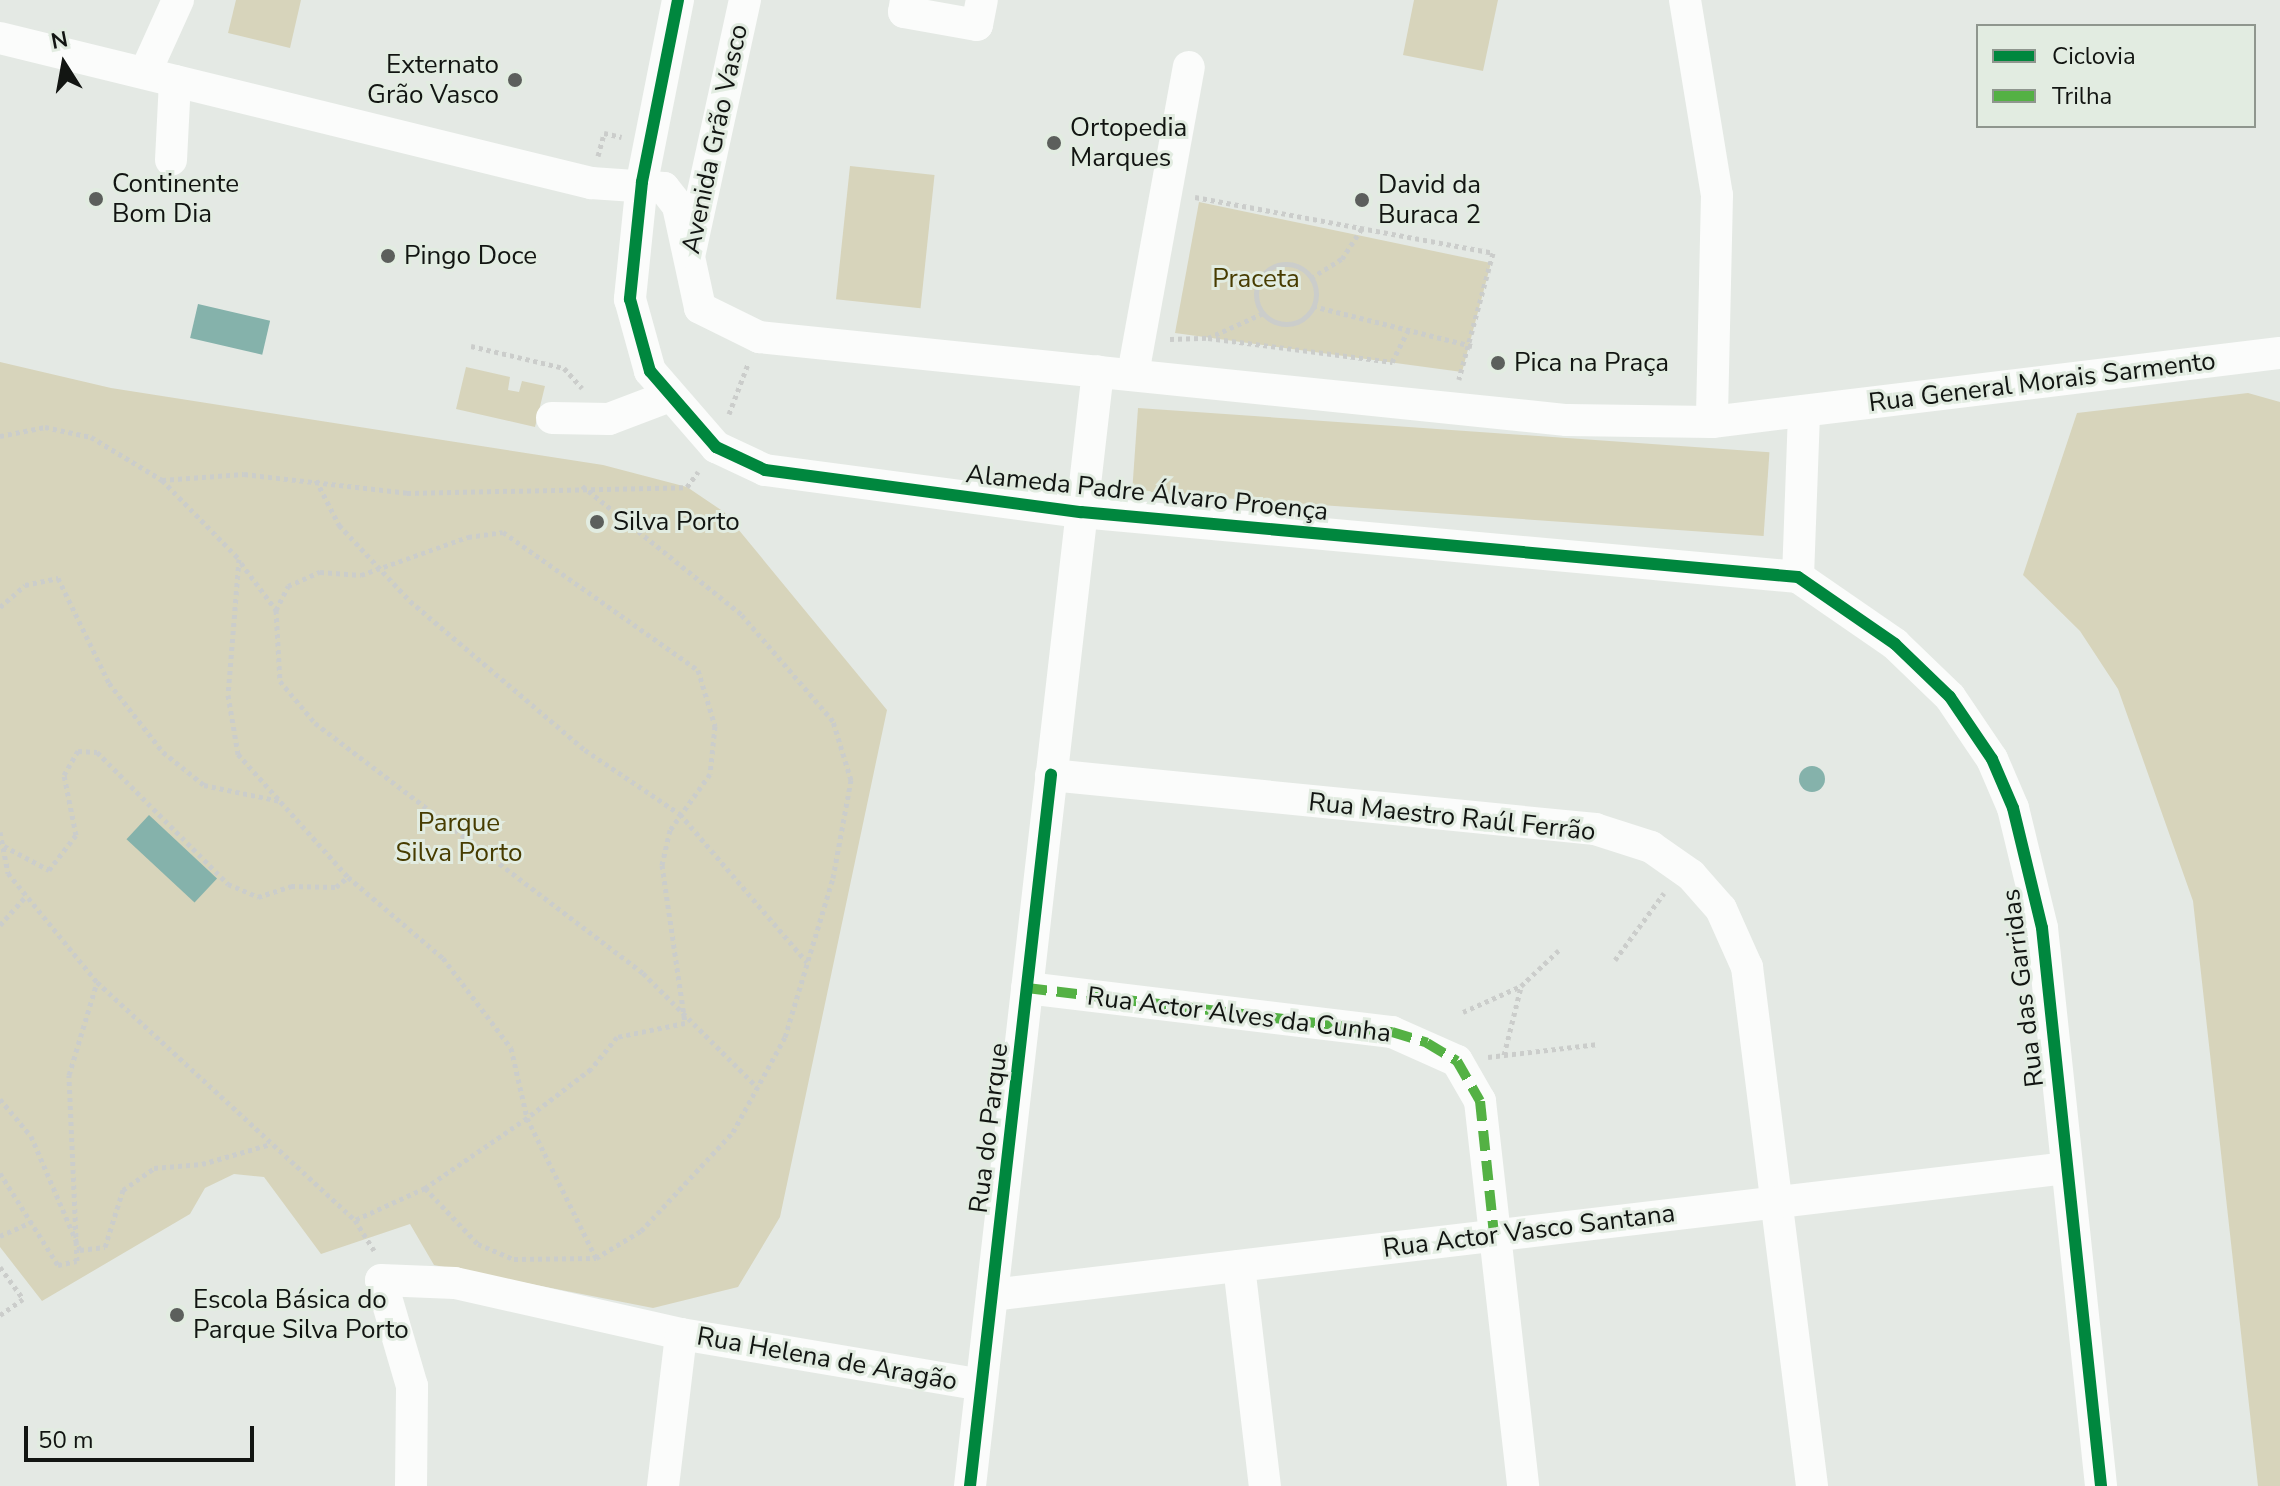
<!DOCTYPE html>
<meta charset="utf-8">
<style>
body{margin:0}
#map{position:relative;width:2280px;height:1486px;overflow:hidden;background:#e4e9e4;font-family:"Nunito Sans",sans-serif}
div>[style]{position:absolute}
[style*='--x']{left:calc(var(--x)*1px);top:calc(var(--y)*1px);width:calc(var(--w)*1px);rotate:calc(var(--a)*1deg)}
.green>*{inset:0;background:#d7d4bb;transform-origin:0 0}
.water>*{inset:0;background:#85b2ab;transform-origin:0 0}
.round{border-radius:50%}
.path>*{height:5px;margin-top:-2.5px;transform-origin:0;background:repeating-linear-gradient(90deg,#cbcdcb 0 4px,transparent 0 8px)}
.path>.ring{margin:-2.5px;padding:0;box-sizing:content-box;background:none;border:5px solid #cbcdcb;border-radius:50%}
.minor>*{height:32px;margin:-16px;padding:0 16px;transform-origin:16px;border-radius:16px;background:#fbfcfb}
.quiet>*{height:10px;margin-top:-5px;transform-origin:0;background:repeating-linear-gradient(90deg,#54b144 0 20px,transparent 0 30px)}
.cycleway>*{height:12px;margin:-6px;padding:0 6px;transform-origin:6px;border-radius:6px;background:#00873e}
.dots>*{width:22px;height:22px;translate:-50% -50%;box-sizing:border-box;border:4px solid #e2ece1;border-radius:50%}
span{translate:-50% -50%;white-space:nowrap;text-align:center;line-height:1.15;-webkit-text-stroke:6px #e2ece1;paint-order:stroke}
.poi-label{font-size:26px;color:#121512}
.right{translate:-100% -50%;text-align:right}
.left{translate:0 -50%;text-align:left}
.street-label{font-size:26px;color:#121512}
.park-label{font-size:26px;color:#473c00}
.legend{position:absolute;left:1976px;top:24px;width:280px;height:104px;box-sizing:border-box;background:#e2ece1;border:2px solid #8f968e;margin:0;padding:10px 14px;list-style:none;font-size:24px;color:#121512}
.legend li{display:flex;align-items:center;gap:16px;height:40px}
.legend b{width:40px;border:2px solid #8f968e}
.north{position:absolute;left:24px;top:24px;width:80px;height:80px;-webkit-text-stroke:6px #e2ece1;paint-order:stroke;rotate:349deg;font-size:22px;font-weight:700;line-height:32px;text-align:center;color:#121512}
.north::after{content:'';display:block;margin:auto;width:28px;height:36px;background:#121512;clip-path:polygon(50% 0,100% 100%,50% 72%,0 100%)}
.scale{position:absolute;left:24px;top:1426px;width:230px;height:36px;box-sizing:border-box;border:4px solid #121512;border-top:0;padding-left:10px;font-size:24px;line-height:28px;white-space:nowrap;color:#121512;-webkit-text-stroke:6px #e2ece1;paint-order:stroke}
</style>
<div id="map">
<div class="green">
<i style="clip-path:polygon(236px 0,301px 0,290px 48px,228px 33px)"></i>
<i style="clip-path:polygon(1414px 0,1498px 0,1483px 71px,1403px 55px)"></i>
<i style="left:850px;top:166px;width:85px;height:134px;rotate:6deg"></i>
<i style="clip-path:polygon(1199px 202px,1491px 263px,1462px 372px,1175px 333px)"></i>
<i style="clip-path:polygon(0 362px,111px 388px,603px 465px,687px 487px,724px 512px,887px 710px,780px 1217px,738px 1287px,653px 1308px,434px 1265px,410px 1224px,321px 1254px,264px 1177px,234px 1174px,205px 1188px,190px 1214px,42px 1301px,0 1247px)"></i>
<i style="clip-path:polygon(466px 367px,510px 377px,508px 390px,519px 392px,522px 381px,545px 386px,535px 427px,456px 409px)"></i>
<i style="clip-path:polygon(2248px 393px,2280px 402px,2280px 1486px,2258px 1486px,2193px 901px,2118px 689px,2080px 631px,2023px 575px,2077px 413px)"></i>
<i style="left:1138px;top:408px;width:633px;height:84px;rotate:4deg"></i>
</div>
<div class="water">
<i style="left:198px;top:304px;width:74px;height:35px;rotate:13deg"></i>
<i class="round" style="left:1799px;top:766px;width:26px;height:26px"></i>
<i style="left:149px;top:815px;width:93px;height:33px;rotate:43deg"></i>
</div>
<div class="path">
<i style="--x:598;--y:156;--w:24;--a:-75"></i>
<i style="--x:604;--y:133;--w:18;--a:13"></i>
<i style="--x:1195;--y:197;--w:303;--a:10.6"></i>
<i style="--x:1493;--y:253;--w:131;--a:105.1"></i>
<i class="ring" style="left:1256px;top:264px;width:55px;height:55px"></i>
<i style="--x:1311;--y:278;--w:36;--a:-32"></i>
<i style="--x:1342;--y:259;--w:37;--a:-57"></i>
<i style="--x:1313;--y:306;--w:164;--a:14.1"></i>
<i style="--x:1208;--y:338;--w:186;--a:7.4"></i>
<i style="--x:1392;--y:362;--w:36;--a:-63"></i>
<i style="--x:1170;--y:339;--w:38;--a:-2"></i>
<i style="--x:1208;--y:338;--w:61;--a:-24.1"></i>
<i style="--x:471;--y:346;--w:96;--a:13.3"></i>
<i style="--x:564;--y:368;--w:27;--a:48"></i>
<i style="--x:729;--y:414;--w:53;--a:-69.2"></i>
<i style="--x:0;--y:436;--w:46;--a:-11.3"></i>
<i style="--x:45;--y:427;--w:47;--a:12.3"></i>
<i style="--x:91;--y:437;--w:83;--a:31.2"></i>
<i style="--x:162;--y:480;--w:82;--a:-4.2"></i>
<i style="--x:244;--y:474;--w:164;--a:6.6"></i>
<i style="--x:407;--y:493;--w:280;--a:-1.2"></i>
<i style="--x:687;--y:487;--w:19;--a:-54"></i>
<i style="--x:162;--y:480;--w:110;--a:45.7"></i>
<i style="--x:239;--y:559;--w:136;--a:94.6"></i>
<i style="--x:228;--y:695;--w:60;--a:80.4"></i>
<i style="--x:238;--y:754;--w:165;--a:48.2"></i>
<i style="--x:348;--y:877;--w:125;--a:40.5"></i>
<i style="--x:443;--y:958;--w:113;--a:52.9"></i>
<i style="--x:511;--y:1048;--w:72;--a:77.1"></i>
<i style="--x:527;--y:1118;--w:156;--a:63.8"></i>
<i style="--x:316;--y:480;--w:51;--a:62.9"></i>
<i style="--x:339;--y:525;--w:104;--a:46.9"></i>
<i style="--x:410;--y:601;--w:230;--a:40.4"></i>
<i style="--x:585;--y:750;--w:115;--a:34"></i>
<i style="--x:680;--y:814;--w:195;--a:49.4"></i>
<i style="--x:241;--y:563;--w:59;--a:53.3"></i>
<i style="--x:276;--y:610;--w:71;--a:86.8"></i>
<i style="--x:280;--y:681;--w:55;--a:50.2"></i>
<i style="--x:315;--y:723;--w:412;--a:37.3"></i>
<i style="--x:643;--y:973;--w:161;--a:45"></i>
<i style="--x:0;--y:607;--w:33;--a:-41"></i>
<i style="--x:25;--y:585;--w:34;--a:-12"></i>
<i style="--x:58;--y:578;--w:117;--a:64.1"></i>
<i style="--x:109;--y:683;--w:88;--a:52"></i>
<i style="--x:163;--y:752;--w:53;--a:38.8"></i>
<i style="--x:204;--y:785;--w:78;--a:11.9"></i>
<i style="--x:276;--y:610;--w:27;--a:-63"></i>
<i style="--x:288;--y:586;--w:35;--a:-24"></i>
<i style="--x:320;--y:572;--w:41;--a:4.2"></i>
<i style="--x:361;--y:575;--w:114;--a:-19.6"></i>
<i style="--x:468;--y:537;--w:35;--a:-8"></i>
<i style="--x:503;--y:532;--w:239;--a:35.3"></i>
<i style="--x:698;--y:670;--w:59;--a:73.1"></i>
<i style="--x:715;--y:726;--w:48;--a:95.9"></i>
<i style="--x:710;--y:774;--w:69;--a:125.5"></i>
<i style="--x:670;--y:830;--w:36;--a:103"></i>
<i style="--x:662;--y:865;--w:160;--a:81.7"></i>
<i style="--x:685;--y:1023;--w:69;--a:168.4"></i>
<i style="--x:617;--y:1037;--w:41;--a:129.1"></i>
<i style="--x:591;--y:1069;--w:81;--a:142.6"></i>
<i style="--x:527;--y:1118;--w:124;--a:145.5"></i>
<i style="--x:425;--y:1188;--w:77;--a:155.4"></i>
<i style="--x:0;--y:832;--w:42;--a:79"></i>
<i style="--x:8;--y:873;--w:141;--a:50.8"></i>
<i style="--x:97;--y:982;--w:351;--a:42.7"></i>
<i style="--x:355;--y:1220;--w:36;--a:58"></i>
<i style="--x:4;--y:846;--w:51;--a:28.1"></i>
<i style="--x:49;--y:870;--w:44;--a:-52.4"></i>
<i style="--x:76;--y:835;--w:61;--a:-101.3"></i>
<i style="--x:64;--y:775;--w:28;--a:-60"></i>
<i style="--x:78;--y:751;--w:19;--a:3"></i>
<i style="--x:97;--y:752;--w:186;--a:45.2"></i>
<i style="--x:228;--y:884;--w:33;--a:23"></i>
<i style="--x:258;--y:897;--w:35;--a:-18"></i>
<i style="--x:291;--y:886;--w:45;--a:1.3"></i>
<i style="--x:336;--y:887;--w:16;--a:-40"></i>
<i style="--x:0;--y:925;--w:40;--a:-48"></i>
<i style="--x:1615;--y:960;--w:83;--a:-53.8"></i>
<i style="--x:1463;--y:1012;--w:64;--a:-24.1"></i>
<i style="--x:1521;--y:986;--w:52;--a:-43.5"></i>
<i style="--x:1504;--y:1055;--w:70;--a:-76"></i>
<i style="--x:1488;--y:1057;--w:111;--a:-6.7"></i>
<i style="--x:0;--y:1099;--w:48;--a:50"></i>
<i style="--x:31;--y:1136;--w:124;--a:66.7"></i>
<i style="--x:80;--y:1250;--w:25;--a:-7"></i>
<i style="--x:105;--y:1247;--w:60;--a:-72.5"></i>
<i style="--x:123;--y:1190;--w:38;--a:-35"></i>
<i style="--x:154;--y:1168;--w:48;--a:-4.8"></i>
<i style="--x:202;--y:1164;--w:72;--a:-16.2"></i>
<i style="--x:0;--y:1173;--w:109;--a:57.8"></i>
<i style="--x:58;--y:1265;--w:19;--a:-12"></i>
<i style="--x:77;--y:1261;--w:186;--a:-92.5"></i>
<i style="--x:69;--y:1075;--w:97;--a:-73.2"></i>
<i style="--x:425;--y:1188;--w:77;--a:46.6"></i>
<i style="--x:478;--y:1244;--w:39;--a:23"></i>
<i style="--x:514;--y:1259;--w:82;--a:-0.7"></i>
<i style="--x:596;--y:1258;--w:52;--a:-31"></i>
<i style="--x:641;--y:1231;--w:135;--a:-47.1"></i>
<i style="--x:733;--y:1132;--w:108;--a:-61.3"></i>
<i style="--x:785;--y:1037;--w:166;--a:-73.2"></i>
<i style="--x:833;--y:878;--w:100;--a:-79.6"></i>
<i style="--x:851;--y:780;--w:62;--a:-107"></i>
<i style="--x:833;--y:721;--w:141;--a:-130.7"></i>
<i style="--x:741;--y:614;--w:206;--a:-141.1"></i>
<i style="--x:0;--y:1236;--w:35;--a:-24"></i>
<i style="--x:0;--y:1267;--w:39;--a:54"></i>
<i style="--x:23;--y:1299;--w:28;--a:145"></i>
</div>
<div class="minor">
<i style="--x:678;--y:0;--w:186;--a:101.2"></i>
<i style="--x:642;--y:182;--w:118;--a:95.9"></i>
<i style="--x:630;--y:299;--w:75;--a:74.5"></i>
<i style="--x:650;--y:371;--w:101;--a:49"></i>
<i style="--x:716;--y:447;--w:54;--a:25.1"></i>
<i style="--x:765;--y:470;--w:319;--a:7.6"></i>
<i style="--x:1081;--y:512;--w:720;--a:5.18"></i>
<i style="--x:1798;--y:577;--w:118;--a:34.6"></i>
<i style="--x:1895;--y:644;--w:76;--a:43.9"></i>
<i style="--x:1950;--y:697;--w:75;--a:55.9"></i>
<i style="--x:1992;--y:759;--w:53;--a:66.8"></i>
<i style="--x:2013;--y:808;--w:123;--a:76.4"></i>
<i style="--x:2042;--y:928;--w:561;--a:83.96"></i>
<i style="--x:906;--y:0;--w:12;--a:99"></i>
<i style="--x:904;--y:12;--w:74;--a:10.1"></i>
<i style="--x:977;--y:25;--w:25;--a:-79"></i>
<i style="--x:1685;--y:0;--w:198;--a:80.7"></i>
<i style="--x:1717;--y:195;--w:227;--a:91.3"></i>
<i style="--x:0;--y:38;--w:609;--a:13.79"></i>
<i style="--x:591;--y:183;--w:73;--a:3.9"></i>
<i style="--x:664;--y:188;--w:23;--a:52"></i>
<i style="--x:678;--y:206;--w:104;--a:77.8"></i>
<i style="--x:700;--y:308;--w:66;--a:26.2"></i>
<i style="--x:759;--y:337;--w:812;--a:5.87"></i>
<i style="--x:1567;--y:420;--w:145;--a:0.8"></i>
<i style="--x:1712;--y:422;--w:572;--a:-6.93"></i>
<i style="--x:145;--y:73;--w:80;--a:-65.7"></i>
<i style="--x:171;--y:160;--w:79;--a:-87.1"></i>
<i style="--x:690;--y:252;--w:258;--a:-77.7"></i>
<i style="--x:1133;--y:374;--w:312;--a:-79.7"></i>
<i style="--x:552;--y:418;--w:57;--a:1"></i>
<i style="--x:609;--y:419;--w:62;--a:-20.8"></i>
<i style="--x:1798;--y:577;--w:166;--a:-87.9"></i>
<i style="--x:1051;--y:775;--w:547;--a:5.67"></i>
<i style="--x:1595;--y:829;--w:59;--a:17.8"></i>
<i style="--x:1651;--y:847;--w:49;--a:35"></i>
<i style="--x:1691;--y:875;--w:45;--a:48.6"></i>
<i style="--x:1721;--y:909;--w:64;--a:65.9"></i>
<i style="--x:1747;--y:967;--w:523;--a:82.86"></i>
<i style="--x:1027;--y:988;--w:368;--a:6.9"></i>
<i style="--x:1392;--y:1032;--w:71;--a:24"></i>
<i style="--x:1457;--y:1061;--w:46;--a:60.1"></i>
<i style="--x:1480;--y:1101;--w:387;--a:83.6"></i>
<i style="--x:1239;--y:1266;--w:222;--a:83.3"></i>
<i style="--x:992;--y:1295;--w:1081;--a:-6.74"></i>
<i style="--x:411;--y:1486;--w:100;--a:-89.4"></i>
<i style="--x:412;--y:1386;--w:110;--a:-106.3"></i>
<i style="--x:381;--y:1280;--w:74;--a:2.3"></i>
<i style="--x:455;--y:1283;--w:232;--a:12.7"></i>
<i style="--x:681;--y:1334;--w:304;--a:9.6"></i>
<i style="--x:663;--y:1486;--w:153;--a:-83.2"></i>
<i style="--x:970;--y:1486;--w:1122;--a:-83.45"></i>
</div>
<div class="quiet">
<i style="--x:1027;--y:988;--w:368;--a:6.9"></i>
<i style="--x:1392;--y:1032;--w:37;--a:17"></i>
<i style="--x:1427;--y:1043;--w:35;--a:31"></i>
<i style="--x:1457;--y:1061;--w:46;--a:60.1"></i>
<i style="--x:1480;--y:1101;--w:135;--a:84"></i>
</div>
<div class="cycleway">
<i style="--x:678;--y:0;--w:186;--a:101.2"></i>
<i style="--x:642;--y:182;--w:118;--a:95.9"></i>
<i style="--x:630;--y:299;--w:75;--a:74.5"></i>
<i style="--x:650;--y:371;--w:101;--a:49"></i>
<i style="--x:716;--y:447;--w:54;--a:25.1"></i>
<i style="--x:765;--y:470;--w:319;--a:7.6"></i>
<i style="--x:1081;--y:512;--w:720;--a:5.18"></i>
<i style="--x:1798;--y:577;--w:118;--a:34.6"></i>
<i style="--x:1895;--y:644;--w:76;--a:43.9"></i>
<i style="--x:1950;--y:697;--w:75;--a:55.9"></i>
<i style="--x:1992;--y:759;--w:53;--a:66.8"></i>
<i style="--x:2013;--y:808;--w:123;--a:76.4"></i>
<i style="--x:2042;--y:928;--w:561;--a:83.96"></i>
<i style="--x:970;--y:1486;--w:716;--a:-83.5"></i>
</div>
<div class="dots">
<i style="left:515px;top:80px;background:#5c5f5c"></i>
<i style="left:1054px;top:143px;background:#5c5f5c"></i>
<i style="left:96px;top:199px;background:#5c5f5c"></i>
<i style="left:1362px;top:200px;background:#5c5f5c"></i>
<i style="left:388px;top:256px;background:#5c5f5c"></i>
<i style="left:1498px;top:363px;background:#5c5f5c"></i>
<i style="left:597px;top:522px;background:#5c5f5c"></i>
<i style="left:177px;top:1315px;background:#5c5f5c"></i>
</div>
<div class="poi-label">
<span class="right" style="left:499px;top:80px">Externato<br>Grão Vasco</span>
<span class="left" style="left:1070px;top:143px">Ortopedia<br>Marques</span>
<span class="left" style="left:112px;top:199px">Continente<br>Bom Dia</span>
<span class="left" style="left:1378px;top:200px">David da<br>Buraca 2</span>
<span class="left" style="left:404px;top:256px">Pingo Doce</span>
<span class="left" style="left:1514px;top:363px">Pica na Praça</span>
<span class="left" style="left:613px;top:522px">Silva Porto</span>
<span class="left" style="left:193px;top:1315px">Escola Básica do<br>Parque Silva Porto</span>
</div>
<div class="street-label">
<span style="left:715px;top:139px;rotate:-78deg">Avenida Grão Vasco</span>
<span style="left:2042px;top:382px;rotate:-7deg">Rua General Morais Sarmento</span>
<span style="left:1147px;top:493px;rotate:6deg">Alameda Padre Álvaro Proença</span>
<span style="left:1452px;top:817px;rotate:6deg">Rua Maestro Raúl Ferrão</span>
<span style="left:2023px;top:988px;rotate:-97deg">Rua das Garridas</span>
<span style="left:1239px;top:1015px;rotate:7deg">Rua Actor Alves da Cunha</span>
<span style="left:989px;top:1128px;rotate:-83deg">Rua do Parque</span>
<span style="left:1529px;top:1231px;rotate:-7deg">Rua Actor Vasco Santana</span>
<span style="left:827px;top:1359px;rotate:10deg">Rua Helena de Aragão</span>
</div>
<div class="park-label">
<span style="left:1256px;top:279px">Praceta</span>
<span style="left:459px;top:838px">Parque<br>Silva Porto</span>
</div>
<ul class="legend">
<li><b style="height:10px;background:#00873e"></b>Ciclovia</li>
<li><b style="height:10px;background:#54b144"></b>Trilha</li>
</ul>
<div class="north">N</div>
<div class="scale">50 m</div>
</div>
